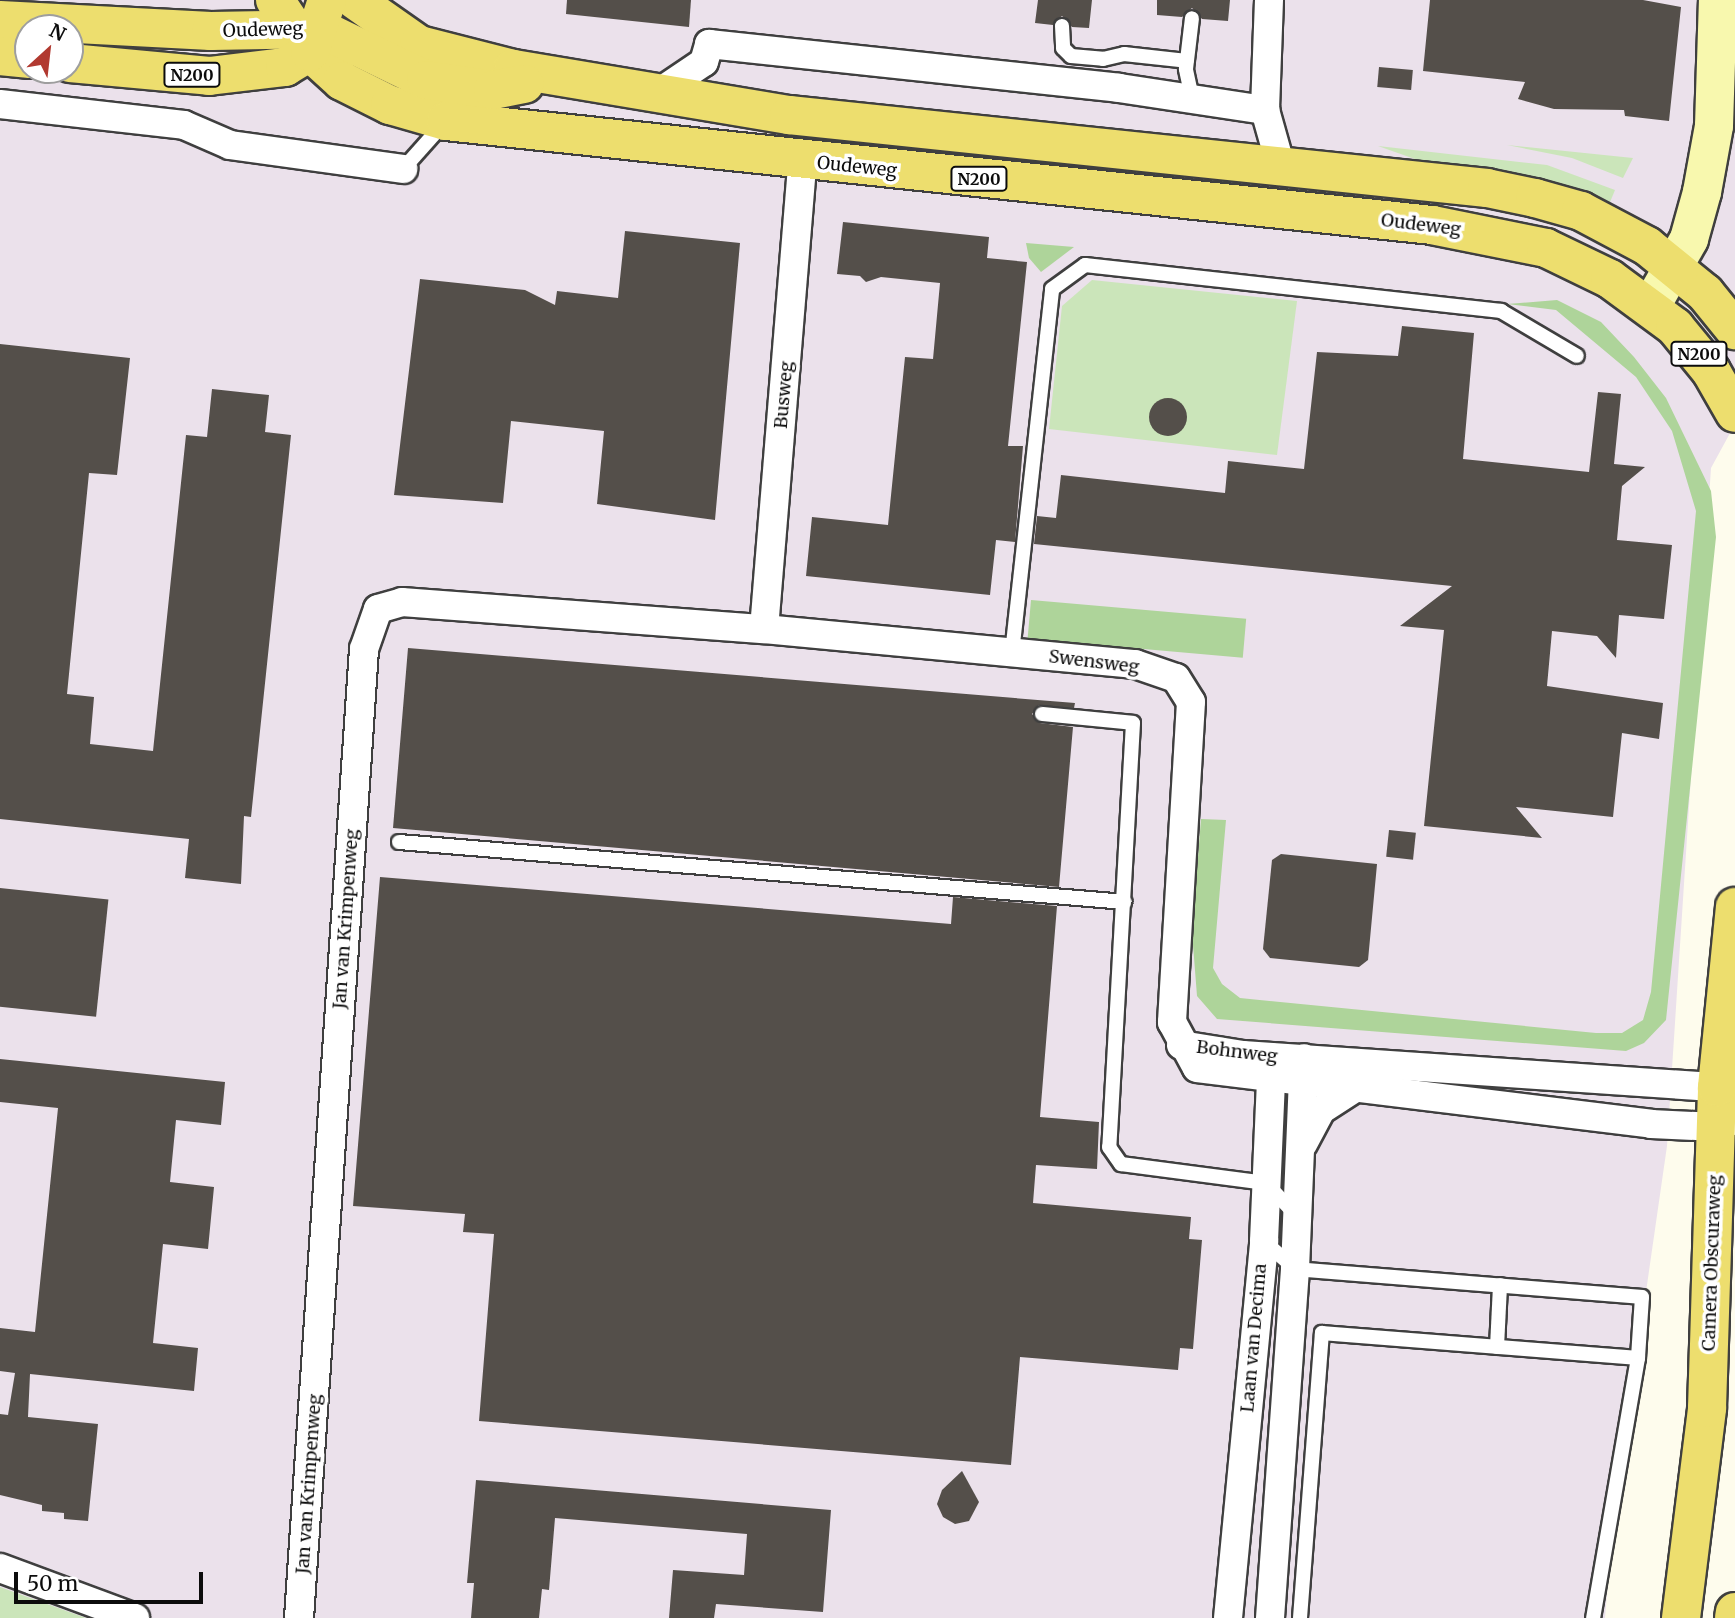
<!DOCTYPE html>
<style>
body{margin:0}
#map{position:relative;width:1735px;height:1618px;overflow:hidden;background:#fefced;font-family:Merriweather,serif}
div>[style]{position:absolute}
[style*='--x']{left:calc(var(--x)*1px);top:calc(var(--y)*1px);width:calc(var(--w)*1px);rotate:calc(var(--a)*1deg)}
.industrial>*{inset:0;background:#ebe1eb}
.green>*{inset:0;background:#cbe5ba}
.forest>*{inset:0;background:#aed49a;transform-origin:0 0}
.building>*{inset:0;background:#544f4a;transform-origin:0 0}
.round{border-radius:50%}
.roads{filter:drop-shadow(2px 0 #3f3f3f) drop-shadow(-2px 0 #3f3f3f) drop-shadow(0 2px #3f3f3f) drop-shadow(0 -2px #3f3f3f)}
.lane>*{height:14px;margin:-7px;padding:0 7px;transform-origin:7px;border-radius:7px;background:#fff}
.street>*{height:28px;margin:-14px;padding:0 14px;transform-origin:14px;border-radius:14px;background:#fff}
.secondary>*{height:38px;margin:-19px;padding:0 19px;transform-origin:19px;border-radius:19px;background:#f8f8ae}
.primary>*{height:38px;margin:-19px;padding:0 19px;transform-origin:19px;border-radius:19px;background:#edde6e}
span{translate:-50% -50%;white-space:nowrap;text-align:center;line-height:1.15;-webkit-text-stroke:7px #fff;paint-order:stroke}
.shield-label span{padding:2px 5px;background:#fff;border:2px solid;border-radius:5px;-webkit-text-stroke-width:0}
.shield-label{font-size:16px;color:#0c0c0c;font-weight:700}
.street-label{font-size:18px;color:#0c0c0c}
.north{position:absolute;left:14px;top:14px;width:70px;height:70px;box-sizing:border-box;background:#fff;border:2px solid #9e9e9e;border-radius:50%;rotate:27deg;font-size:19px;font-weight:700;line-height:28px;text-align:center;color:#0c0c0c}
.north::after{content:'';display:block;margin:auto;width:24px;height:32px;background:#b13930;clip-path:polygon(50% 0,100% 100%,50% 72%,0 100%)}
.scale{position:absolute;left:14px;top:1572px;width:189px;height:32px;box-sizing:border-box;border:4px solid #0c0c0c;border-top:0;padding-left:9px;font-size:21px;line-height:24px;white-space:nowrap;color:#0c0c0c;-webkit-text-stroke:5px #fff;paint-order:stroke}
</style>
<div id="map">
<div class="industrial">
<i style="clip-path:polygon(evenodd,0 0,1735px 0,1735px 424px,1711px 468px,1667px 1146px,1613px 1521px,1605px 1618px,18px 1618px,0 1611px,0 0,28px 28px,70px 28px,70px 70px,28px 70px,28px 28px)"></i>
</div>
<div class="green">
<i style="clip-path:polygon(1507px 145px,1633px 158px,1623px 178px,1572px 158px)"></i>
<i style="clip-path:polygon(1378px 146px,1547px 165px,1615px 190px,1608px 207px,1429px 164px)"></i>
<i style="clip-path:polygon(1092px 280px,1297px 301px,1277px 455px,1049px 429px,1062px 306px)"></i>
<i style="clip-path:polygon(0 1587px,86px 1618px,0 1618px)"></i>
</div>
<div class="forest">
<i style="clip-path:polygon(1026px 243px,1074px 247px,1041px 272px,1029px 258px)"></i>
<i style="clip-path:polygon(1557px 300px,1601px 322px,1634px 357px,1666px 398px,1711px 491px,1716px 537px,1666px 1020px,1644px 1043px,1626px 1051px,1217px 1019px,1197px 996px,1192px 932px,1201px 819px,1226px 820px,1213px 968px,1222px 984px,1240px 998px,1596px 1033px,1622px 1033px,1643px 1020px,1651px 992px,1696px 511px,1672px 431px,1636px 377px,1556px 310px,1507px 304px)"></i>
<i style="left:1031px;top:600px;width:216px;height:39px;rotate:5deg"></i>
</div>
<div class="building">
<i style="clip-path:polygon(567px 0,691px 0,689px 27px,566px 14px)"></i>
<i style="clip-path:polygon(1038px 0,1092px 0,1089px 28px,1072px 27px,1062px 16px,1053px 25px,1035px 23px)"></i>
<i style="clip-path:polygon(1157px 0,1230px 0,1228px 21px,1202px 19px,1192px 8px,1182px 17px,1157px 15px)"></i>
<i style="clip-path:polygon(1430px 0,1643px 0,1681px 7px,1669px 121px,1625px 116px,1624px 110px,1554px 109px,1518px 99px,1525px 82px,1423px 71px)"></i>
<i style="left:1379px;top:67px;width:34px;height:20px;rotate:5deg"></i>
<i style="clip-path:polygon(843px 222px,989px 237px,987px 258px,1027px 262px,1008px 446px,1023px 446px,1015px 542px,996px 540px,990px 595px,806px 576px,812px 517px,888px 525px,905px 357px,933px 359px,940px 283px,881px 277px,866px 282px,860px 276px,837px 274px)"></i>
<i style="clip-path:polygon(625px 231px,740px 243px,715px 520px,597px 504px,604px 431px,511px 421px,503px 503px,394px 495px,420px 279px,525px 290px,555px 305px,557px 291px,618px 298px)"></i>
<i style="clip-path:polygon(1402px 326px,1474px 333px,1463px 459px,1589px 472px,1598px 392px,1621px 394px,1614px 464px,1645px 467px,1622px 486px,1617px 540px,1672px 545px,1664px 619px,1619px 615px,1616px 658px,1597px 636px,1552px 631px,1547px 686px,1663px 703px,1659px 739px,1622px 733px,1613px 817px,1516px 807px,1542px 838px,1424px 826px,1444px 630px,1400px 626px,1452px 586px,1034px 544px,1037px 516px,1056px 518px,1061px 475px,1225px 493px,1228px 461px,1304px 469px,1317px 352px,1398px 356px)"></i>
<i style="clip-path:polygon(0 344px,130px 358px,117px 475px,89px 473px,67px 694px,94px 697px,90px 744px,153px 751px,186px 435px,207px 437px,212px 389px,269px 395px,265px 432px,291px 435px,251px 817px,244px 816px,241px 884px,185px 878px,189px 839px,0 819px)"></i>
<i class="round" style="left:1149px;top:398px;width:38px;height:38px"></i>
<i style="clip-path:polygon(408px 648px,1075px 703px,1074px 708px,1039px 705px,1032px 714px,1040px 723px,1073px 727px,1059px 887px,393px 828px)"></i>
<i style="left:1389px;top:830px;width:27px;height:27px;rotate:6deg"></i>
<i style="clip-path:polygon(1281px 854px,1377px 864px,1368px 960px,1359px 967px,1270px 958px,1263px 949px,1272px 860px)"></i>
<i style="clip-path:polygon(380px 877px,951px 924px,953px 897px,1057px 906px,1040px 1117px,1099px 1122px,1097px 1169px,1036px 1165px,1033px 1203px,1191px 1217px,1189px 1239px,1202px 1240px,1193px 1349px,1180px 1348px,1178px 1370px,1020px 1357px,1011px 1465px,479px 1421px,494px 1234px,463px 1232px,465px 1214px,353px 1206px)"></i>
<i style="left:0;top:888px;width:109px;height:118px;rotate:6deg"></i>
<i style="clip-path:polygon(0 1059px,225px 1082px,221px 1125px,176px 1120px,170px 1182px,214px 1187px,208px 1249px,163px 1244px,153px 1343px,198px 1348px,194px 1391px,30px 1374px,28px 1417px,98px 1424px,88px 1521px,64px 1519px,64px 1513px,42px 1511px,42px 1505px,0 1495px,0 1414px,8px 1415px,15px 1373px,0 1371px,0 1328px,35px 1332px,58px 1108px,0 1102px)"></i>
<i style="clip-path:polygon(962px 1471px,979px 1502px,969px 1521px,955px 1524px,943px 1517px,937px 1504px,942px 1490px)"></i>
<i style="clip-path:polygon(476px 1480px,831px 1510px,823px 1612px,716px 1604px,714px 1618px,669px 1618px,673px 1570px,744px 1575px,747px 1534px,555px 1518px,549px 1590px,542px 1589px,539px 1618px,471px 1618px,474px 1583px,467px 1583px)"></i>
</div>
<div class="roads">
<div class="lane">
<i style="--x:1062;--y:26;--w:22;--a:87"></i>
<i style="--x:1063;--y:48;--w:11;--a:45"></i>
<i style="--x:1071;--y:56;--w:32;--a:5"></i>
<i style="--x:1103;--y:59;--w:22;--a:-13"></i>
<i style="--x:1124;--y:54;--w:63;--a:6.3"></i>
<i style="--x:1192;--y:98;--w:30;--a:-102"></i>
<i style="--x:1186;--y:69;--w:51;--a:-83.3"></i>
<i style="--x:403;--y:169;--w:62;--a:-48.3"></i>
<i style="--x:1012;--y:653;--w:366;--a:-83.7"></i>
<i style="--x:1052;--y:289;--w:41;--a:-36"></i>
<i style="--x:1085;--y:265;--w:419;--a:6.3"></i>
<i style="--x:1501;--y:311;--w:88;--a:30.6"></i>
<i style="--x:1042;--y:714;--w:91;--a:5.6"></i>
<i style="--x:1133;--y:723;--w:425;--a:93.2"></i>
<i style="--x:1109;--y:1147;--w:21;--a:55"></i>
<i style="--x:1121;--y:1164;--w:146;--a:7.5"></i>
<i style="--x:1266;--y:1183;--w:42;--a:46.9"></i>
<i style="--x:399;--y:842;--w:728;--a:4.72"></i>
<i style="--x:1264;--y:1241;--w:42;--a:42.1"></i>
<i style="--x:1295;--y:1269;--w:348;--a:4.6"></i>
<i style="--x:1642;--y:1297;--w:61;--a:93.8"></i>
<i style="--x:1638;--y:1358;--w:264;--a:99.8"></i>
<i style="--x:1497;--y:1347;--w:62;--a:-87.2"></i>
<i style="--x:1300;--y:1618;--w:286;--a:-85.6"></i>
<i style="--x:1322;--y:1333;--w:317;--a:4.5"></i>
</div>
<div class="street">
<i style="--x:1269;--y:0;--w:110;--a:92.1"></i>
<i style="--x:1265;--y:110;--w:59;--a:74.3"></i>
<i style="--x:658;--y:93;--w:55;--a:-34"></i>
<i style="--x:704;--y:62;--w:19;--a:-74"></i>
<i style="--x:709;--y:44;--w:412;--a:6.1"></i>
<i style="--x:1119;--y:88;--w:148;--a:8.6"></i>
<i style="--x:0;--y:104;--w:185;--a:6.5"></i>
<i style="--x:184;--y:125;--w:50;--a:23.5"></i>
<i style="--x:230;--y:145;--w:175;--a:7.9"></i>
<i style="--x:764;--y:629;--w:469;--a:-85.3"></i>
<i style="--x:1181;--y:1045;--w:63;--a:9.2"></i>
<i style="--x:1243;--y:1055;--w:475;--a:3.9"></i>
<i style="--x:1717;--y:1087;--w:19;--a:18"></i>
<i style="--x:1303;--y:1144;--w:38;--a:-62"></i>
<i style="--x:1321;--y:1110;--w:40;--a:-32.9"></i>
<i style="--x:0;--y:1568;--w:144;--a:20.3"></i>
<i style="--x:299;--y:1618;--w:971;--a:-86.16"></i>
<i style="--x:364;--y:649;--w:42;--a:-70.7"></i>
<i style="--x:378;--y:609;--w:25;--a:-16"></i>
<i style="--x:402;--y:602;--w:363;--a:4.3"></i>
<i style="--x:764;--y:629;--w:373;--a:5.4"></i>
<i style="--x:1135;--y:664;--w:43;--a:18.9"></i>
<i style="--x:1176;--y:678;--w:28;--a:58"></i>
<i style="--x:1191;--y:702;--w:321;--a:93.4"></i>
<i style="--x:1172;--y:1022;--w:52;--a:61.5"></i>
<i style="--x:1197;--y:1068;--w:457;--a:7"></i>
<i style="--x:1651;--y:1124;--w:65;--a:2.6"></i>
<i style="--x:1716;--y:1127;--w:17;--a:-21"></i>
<i style="--x:1228;--y:1618;--w:379;--a:-84.5"></i>
<i style="--x:1264;--y:1241;--w:184;--a:-87.5"></i>
<i style="--x:1270;--y:1618;--w:350;--a:-85.9"></i>
<i style="--x:1295;--y:1269;--w:211;--a:-87.6"></i>
</div>
<div class="secondary">
<i style="--x:1651;--y:306;--w:77;--a:-60.4"></i>
<i style="--x:1689;--y:239;--w:49;--a:-74.5"></i>
<i style="--x:1702;--y:192;--w:67;--a:-79.7"></i>
<i style="--x:1714;--y:126;--w:126;--a:-88.2"></i>
</div>
<div class="primary">
<i style="--x:275;--y:0;--w:63;--a:56.1"></i>
<i style="--x:310;--y:52;--w:43;--a:42.2"></i>
<i style="--x:342;--y:81;--w:54;--a:26.6"></i>
<i style="--x:390;--y:105;--w:58;--a:15.9"></i>
<i style="--x:446;--y:121;--w:991;--a:6.02"></i>
<i style="--x:1432;--y:225;--w:116;--a:11.4"></i>
<i style="--x:1546;--y:248;--w:71;--a:25.8"></i>
<i style="--x:1610;--y:279;--w:81;--a:36.4"></i>
<i style="--x:1675;--y:327;--w:57;--a:50.7"></i>
<i style="--x:1711;--y:371;--w:48;--a:60.3"></i>
<i style="--x:355;--y:0;--w:78;--a:35.1"></i>
<i style="--x:419;--y:45;--w:97;--a:14.3"></i>
<i style="--x:513;--y:69;--w:280;--a:9.5"></i>
<i style="--x:789;--y:115;--w:702;--a:5.97"></i>
<i style="--x:1487;--y:188;--w:49;--a:11.8"></i>
<i style="--x:1535;--y:198;--w:48;--a:15.8"></i>
<i style="--x:1581;--y:211;--w:75;--a:27.9"></i>
<i style="--x:1647;--y:246;--w:75;--a:39"></i>
<i style="--x:1705;--y:293;--w:48;--a:51"></i>
<i style="--x:0;--y:20;--w:211;--a:3"></i>
<i style="--x:211;--y:31;--w:110;--a:-1"></i>
<i style="--x:321;--y:29;--w:117;--a:25.9"></i>
<i style="--x:426;--y:80;--w:68;--a:8.5"></i>
<i style="--x:493;--y:90;--w:32;--a:-11"></i>
<i style="--x:0;--y:56;--w:28;--a:6"></i>
<i style="--x:70;--y:63;--w:140;--a:5.3"></i>
<i style="--x:209;--y:76;--w:77;--a:-6.8"></i>
<i style="--x:285;--y:67;--w:29;--a:-31"></i>
<i style="--x:310;--y:52;--w:55;--a:-71.9"></i>
<i style="--x:1681;--y:1618;--w:212;--a:-82.9"></i>
<i style="--x:1707;--y:1408;--w:321;--a:-88.2"></i>
<i style="--x:1717;--y:1087;--w:181;--a:-84.3"></i>
<i style="--x:1734;--y:1618;--w:6;--a:-81"></i>
</div>
</div>
<div class="shield-label">
<span style="left:192px;top:75px">N200</span>
<span style="left:979px;top:179px">N200</span>
<span style="left:1699px;top:354px">N200</span>
</div>
<div class="street-label">
<span style="left:263px;top:30px;rotate:-2deg">Oudeweg</span>
<span style="left:857px;top:167px;rotate:6deg">Oudeweg</span>
<span style="left:1421px;top:225px;rotate:7deg">Oudeweg</span>
<span style="left:784px;top:395px;rotate:-85deg">Busweg</span>
<span style="left:1094px;top:662px;rotate:7deg">Swensweg</span>
<span style="left:346px;top:919px;rotate:-86deg">Jan van Krimpenweg</span>
<span style="left:1237px;top:1052px;rotate:7deg">Bohnweg</span>
<span style="left:1712px;top:1263px;rotate:-88deg">Camera Obscuraweg</span>
<span style="left:1254px;top:1338px;rotate:-85deg">Laan van Decima</span>
<span style="left:309px;top:1484px;rotate:-86deg">Jan van Krimpenweg</span>
</div>
<div class="north">N</div>
<div class="scale">50 m</div>
</div>
